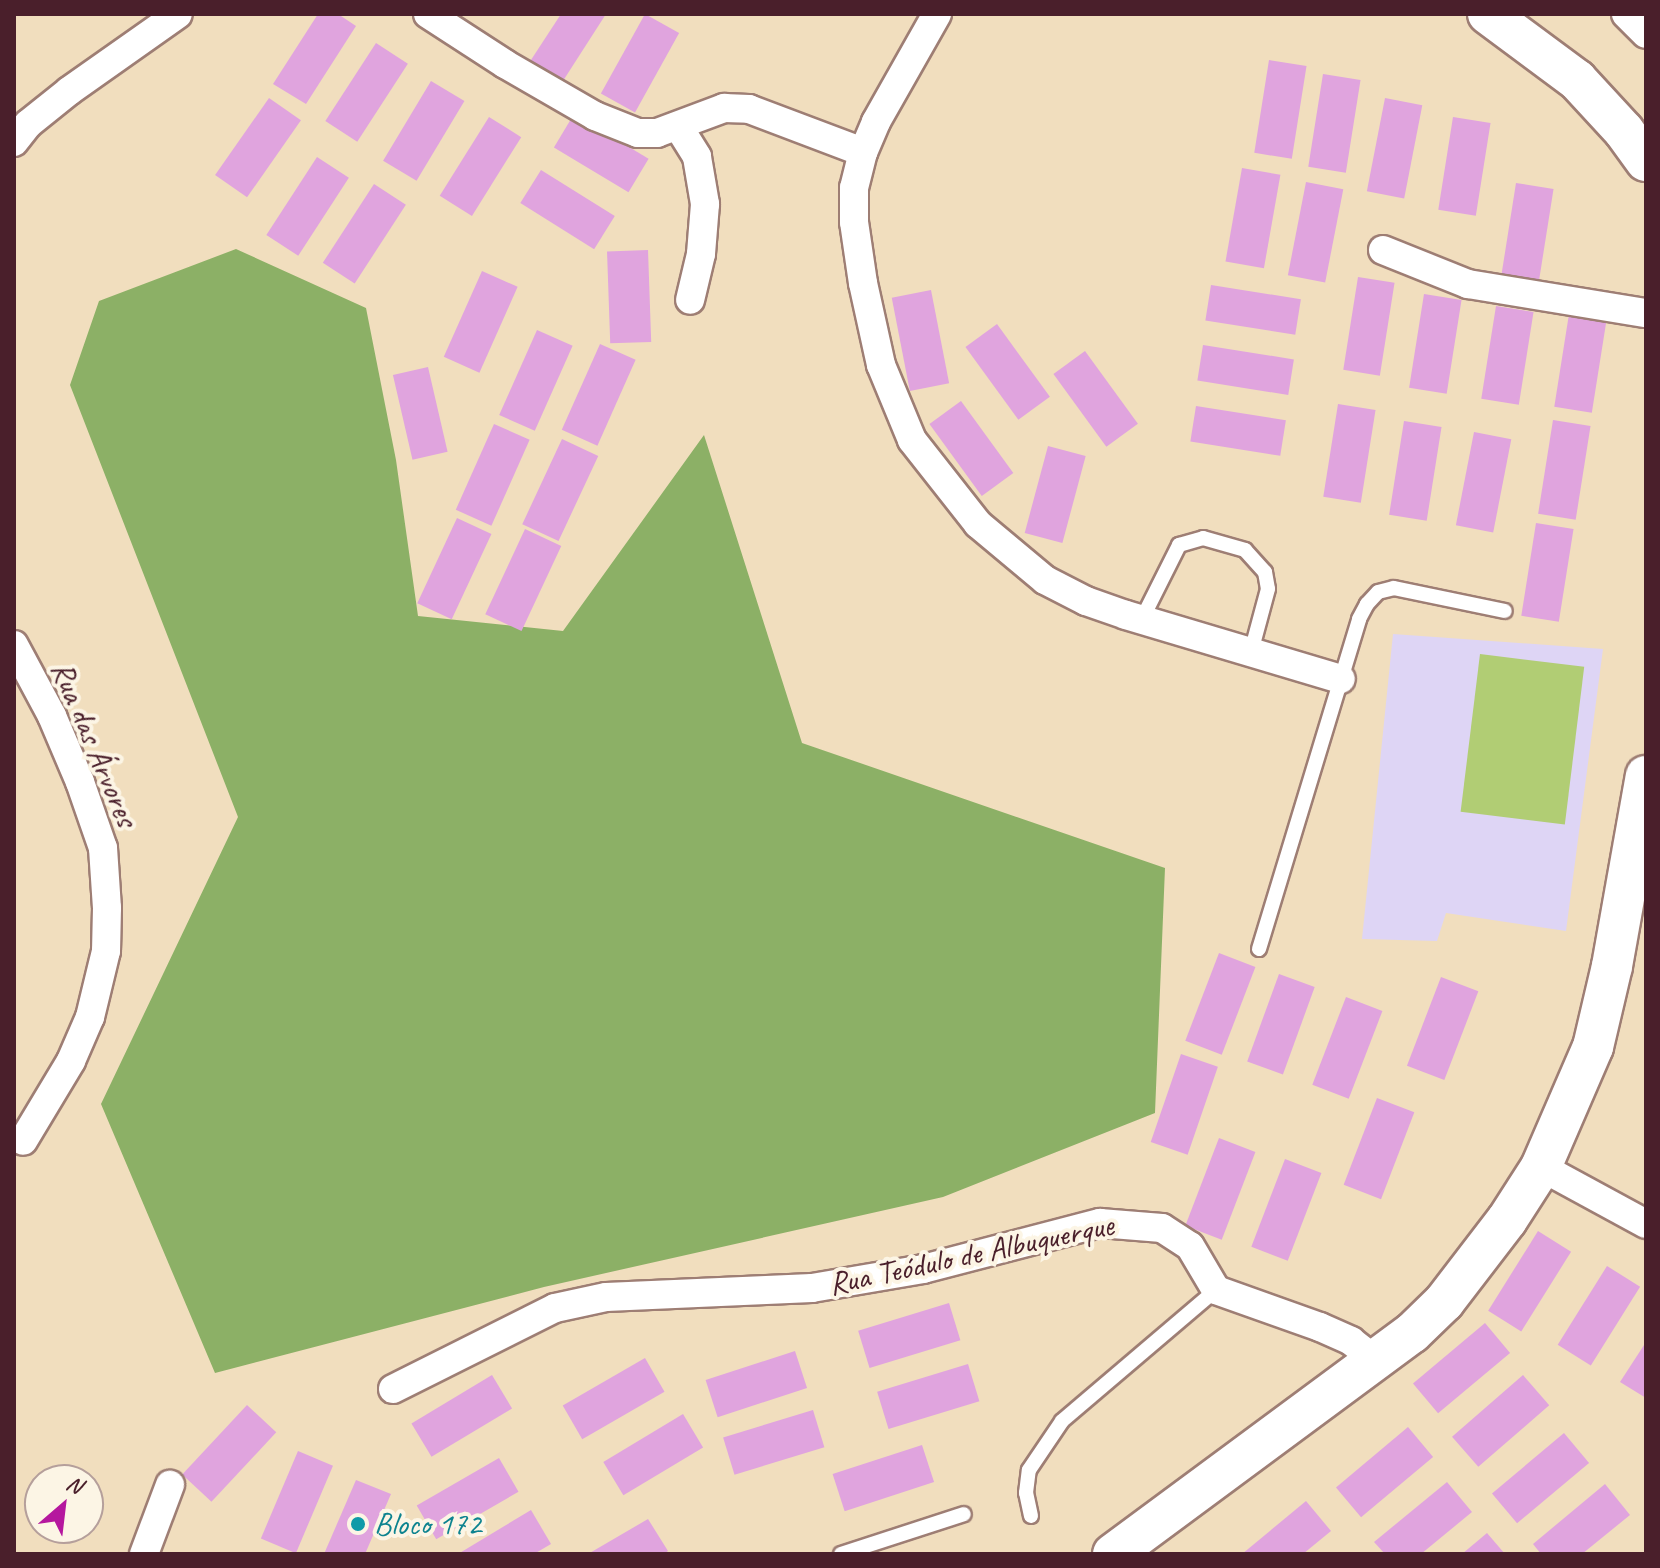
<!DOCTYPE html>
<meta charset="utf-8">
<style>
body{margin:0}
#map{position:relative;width:1660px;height:1568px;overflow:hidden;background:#f1debe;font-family:Caveat,sans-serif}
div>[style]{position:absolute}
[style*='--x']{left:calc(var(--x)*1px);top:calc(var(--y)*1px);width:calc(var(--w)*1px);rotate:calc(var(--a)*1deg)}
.built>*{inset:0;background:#ded5f5}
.green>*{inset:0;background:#b1cd74;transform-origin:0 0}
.forest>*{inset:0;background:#8cb066}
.building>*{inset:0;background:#e0a4de;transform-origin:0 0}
.roads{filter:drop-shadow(2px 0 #9e7e74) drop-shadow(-2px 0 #9e7e74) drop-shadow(0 2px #9e7e74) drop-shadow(0 -2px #9e7e74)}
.lane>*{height:14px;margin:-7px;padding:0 7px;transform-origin:7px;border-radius:7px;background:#fff}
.street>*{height:28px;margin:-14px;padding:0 14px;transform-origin:14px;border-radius:14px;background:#fff}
.secondary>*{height:40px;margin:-20px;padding:0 20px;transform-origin:20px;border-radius:20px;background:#fff}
.dots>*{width:22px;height:22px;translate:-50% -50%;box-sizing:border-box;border:4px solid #fcf5e5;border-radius:50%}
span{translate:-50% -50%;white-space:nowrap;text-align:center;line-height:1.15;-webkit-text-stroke:8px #fcf5e5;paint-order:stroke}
.street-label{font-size:32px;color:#4a1f2b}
.culture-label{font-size:32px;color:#0d838f}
.left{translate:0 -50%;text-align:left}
.frame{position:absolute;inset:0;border:16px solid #4a1f2b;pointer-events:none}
.north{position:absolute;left:24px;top:1464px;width:80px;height:80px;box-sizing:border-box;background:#fcf5e5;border:2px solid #b59f9b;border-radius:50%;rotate:28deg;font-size:22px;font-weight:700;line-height:32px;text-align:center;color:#4a1f2b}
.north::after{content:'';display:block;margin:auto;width:28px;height:36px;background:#b5179e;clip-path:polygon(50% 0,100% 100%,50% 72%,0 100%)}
</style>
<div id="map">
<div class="built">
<i style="clip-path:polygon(1393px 634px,1603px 649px,1566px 931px,1446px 913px,1437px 941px,1362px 939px)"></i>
</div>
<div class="green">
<i style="left:1480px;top:654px;width:105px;height:159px;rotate:7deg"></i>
</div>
<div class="forest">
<i style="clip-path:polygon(236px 249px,366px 308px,396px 460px,418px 616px,563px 631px,704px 435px,802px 743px,1165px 868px,1155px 1113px,943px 1197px,544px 1287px,215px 1373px,101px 1104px,238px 817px,70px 385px,99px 301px)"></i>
</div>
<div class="building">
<i style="clip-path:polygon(318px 14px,338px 14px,356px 26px,306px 104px,273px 84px)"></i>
<i style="clip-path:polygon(561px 14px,606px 14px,561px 84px,529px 63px)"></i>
<i style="left:645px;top:14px;width:39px;height:91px;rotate:29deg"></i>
<i style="left:376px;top:43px;width:38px;height:93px;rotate:33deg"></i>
<i style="left:1269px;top:60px;width:38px;height:94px;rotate:9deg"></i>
<i style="left:1323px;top:74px;width:38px;height:94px;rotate:9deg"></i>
<i style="left:431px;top:81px;width:39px;height:93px;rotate:31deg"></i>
<i style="left:269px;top:98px;width:39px;height:94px;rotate:35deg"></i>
<i style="left:1385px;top:98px;width:38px;height:95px;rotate:11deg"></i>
<i style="left:574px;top:114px;width:87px;height:39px;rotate:31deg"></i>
<i style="left:489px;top:117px;width:38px;height:93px;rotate:32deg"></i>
<i style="left:1453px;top:117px;width:38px;height:94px;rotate:9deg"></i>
<i style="left:317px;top:157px;width:38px;height:93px;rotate:33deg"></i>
<i style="left:1242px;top:168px;width:39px;height:95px;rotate:10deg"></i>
<i style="left:541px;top:170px;width:87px;height:39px;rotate:32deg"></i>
<i style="left:1306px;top:182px;width:38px;height:95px;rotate:11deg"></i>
<i style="left:1516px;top:183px;width:38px;height:95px;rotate:9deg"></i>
<i style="left:374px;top:184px;width:38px;height:94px;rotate:33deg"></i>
<i style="left:648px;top:250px;width:92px;height:41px;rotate:88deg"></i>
<i style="left:482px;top:271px;width:39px;height:94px;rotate:24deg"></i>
<i style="left:1358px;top:277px;width:37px;height:94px;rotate:9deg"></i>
<i style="left:1211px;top:285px;width:91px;height:36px;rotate:9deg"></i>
<i style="left:931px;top:290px;width:95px;height:40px;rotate:79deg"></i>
<i style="left:1424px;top:294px;width:38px;height:95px;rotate:9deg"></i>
<i style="left:1496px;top:306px;width:38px;height:94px;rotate:9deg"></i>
<i style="left:1569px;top:314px;width:38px;height:94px;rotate:9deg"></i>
<i style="left:997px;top:324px;width:90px;height:39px;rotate:54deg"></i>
<i style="left:537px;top:330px;width:39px;height:93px;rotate:24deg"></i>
<i style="left:600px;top:344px;width:39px;height:94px;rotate:24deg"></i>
<i style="left:1203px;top:345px;width:92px;height:36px;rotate:9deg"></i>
<i style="left:1085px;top:351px;width:90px;height:39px;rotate:54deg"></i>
<i style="left:428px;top:367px;width:87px;height:36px;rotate:77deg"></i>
<i style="left:961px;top:401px;width:89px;height:39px;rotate:54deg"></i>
<i style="left:1338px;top:404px;width:38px;height:94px;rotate:9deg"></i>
<i style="left:1196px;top:406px;width:91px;height:36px;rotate:9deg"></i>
<i style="left:1553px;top:420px;width:38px;height:95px;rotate:9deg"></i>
<i style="left:1404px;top:421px;width:38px;height:95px;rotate:9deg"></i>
<i style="left:494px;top:424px;width:39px;height:94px;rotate:24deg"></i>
<i style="left:1474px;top:432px;width:38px;height:95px;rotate:11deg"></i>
<i style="left:562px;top:439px;width:40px;height:94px;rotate:25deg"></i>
<i style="left:1048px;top:446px;width:39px;height:90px;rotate:15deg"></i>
<i style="left:457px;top:518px;width:38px;height:94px;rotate:25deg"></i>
<i style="left:1536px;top:523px;width:38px;height:94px;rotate:9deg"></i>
<i style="left:525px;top:529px;width:40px;height:94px;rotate:25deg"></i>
<i style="left:1219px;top:953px;width:39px;height:94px;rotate:21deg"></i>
<i style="left:1279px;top:974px;width:38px;height:93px;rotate:20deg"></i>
<i style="left:1441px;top:977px;width:40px;height:95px;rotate:21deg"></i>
<i style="left:1346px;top:997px;width:39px;height:94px;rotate:21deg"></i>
<i style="left:1181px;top:1054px;width:39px;height:93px;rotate:19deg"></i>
<i style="left:1377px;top:1098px;width:40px;height:93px;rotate:21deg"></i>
<i style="left:1219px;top:1138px;width:39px;height:94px;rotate:21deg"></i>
<i style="left:1285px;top:1159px;width:39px;height:94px;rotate:21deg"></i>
<i style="left:1538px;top:1231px;width:39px;height:94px;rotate:32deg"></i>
<i style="left:1607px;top:1266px;width:39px;height:93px;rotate:32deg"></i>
<i style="left:949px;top:1303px;width:39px;height:95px;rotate:73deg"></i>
<i style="left:1485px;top:1323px;width:39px;height:94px;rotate:50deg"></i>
<i style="clip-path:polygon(1646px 1342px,1646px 1398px,1620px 1382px)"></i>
<i style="left:795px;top:1351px;width:39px;height:94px;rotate:72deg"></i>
<i style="left:645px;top:1358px;width:39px;height:95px;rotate:60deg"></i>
<i style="left:968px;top:1364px;width:39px;height:95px;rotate:73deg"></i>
<i style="left:492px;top:1375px;width:39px;height:94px;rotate:59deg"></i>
<i style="left:1523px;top:1375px;width:40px;height:94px;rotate:49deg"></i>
<i style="left:247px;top:1405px;width:40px;height:95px;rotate:43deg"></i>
<i style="left:813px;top:1410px;width:39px;height:94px;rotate:73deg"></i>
<i style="left:683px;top:1414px;width:39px;height:93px;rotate:59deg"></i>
<i style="left:1408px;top:1427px;width:39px;height:94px;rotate:50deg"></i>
<i style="left:1564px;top:1433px;width:39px;height:94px;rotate:50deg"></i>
<i style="left:922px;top:1445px;width:39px;height:94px;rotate:72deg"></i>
<i style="left:298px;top:1451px;width:38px;height:95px;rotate:23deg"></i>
<i style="left:499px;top:1458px;width:39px;height:95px;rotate:60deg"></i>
<i style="clip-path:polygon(356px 1480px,391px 1494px,365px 1554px,324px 1554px)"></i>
<i style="clip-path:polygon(1447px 1482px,1472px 1512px,1421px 1554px,1385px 1554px,1374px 1542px)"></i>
<i style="clip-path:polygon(1605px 1484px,1630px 1515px,1582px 1554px,1541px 1554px,1533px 1544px)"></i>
<i style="clip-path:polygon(1306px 1501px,1331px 1531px,1303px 1554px,1242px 1554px)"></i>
<i style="clip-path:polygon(531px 1510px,551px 1544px,534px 1554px,458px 1554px)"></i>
<i style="clip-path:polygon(648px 1519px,668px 1551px,664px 1554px,588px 1554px)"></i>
<i style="clip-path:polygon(1487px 1533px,1505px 1554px,1462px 1554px)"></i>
</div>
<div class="roads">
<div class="lane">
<i style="--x:1142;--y:619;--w:83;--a:-63.4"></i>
<i style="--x:1179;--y:545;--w:25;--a:-16"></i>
<i style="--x:1203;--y:538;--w:44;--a:15.9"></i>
<i style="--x:1245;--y:550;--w:30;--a:48"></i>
<i style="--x:1265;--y:572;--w:17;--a:80"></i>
<i style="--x:1268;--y:589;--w:65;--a:105.1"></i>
<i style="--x:1259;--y:949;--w:345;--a:-73.1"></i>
<i style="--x:1359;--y:619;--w:17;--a:-62"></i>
<i style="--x:1367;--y:604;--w:16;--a:-47"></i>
<i style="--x:1378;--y:592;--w:16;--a:-14"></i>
<i style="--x:1394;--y:588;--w:113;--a:11.7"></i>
<i style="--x:1031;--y:1516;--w:24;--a:-102"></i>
<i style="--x:1026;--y:1493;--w:23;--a:-83"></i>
<i style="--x:1029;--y:1470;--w:59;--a:-56"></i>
<i style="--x:1062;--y:1421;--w:202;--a:-40.4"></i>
<i style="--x:841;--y:1554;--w:129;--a:-18"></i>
</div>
<div class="street">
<i style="--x:428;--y:14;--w:92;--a:33"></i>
<i style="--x:505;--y:64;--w:104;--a:30"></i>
<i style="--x:595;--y:116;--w:46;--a:21.6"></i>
<i style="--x:638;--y:133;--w:19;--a:0"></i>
<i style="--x:657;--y:133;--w:72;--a:-20.5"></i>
<i style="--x:724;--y:108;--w:25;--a:2"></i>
<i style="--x:749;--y:109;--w:122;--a:20.7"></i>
<i style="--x:937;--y:14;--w:124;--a:119.5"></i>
<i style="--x:876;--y:122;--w:33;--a:113"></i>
<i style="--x:863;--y:152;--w:37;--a:104"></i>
<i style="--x:854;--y:188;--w:34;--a:90"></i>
<i style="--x:854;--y:222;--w:62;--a:81.6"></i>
<i style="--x:863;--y:283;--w:84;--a:77.6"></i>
<i style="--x:881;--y:365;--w:81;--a:67.5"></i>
<i style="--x:912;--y:440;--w:107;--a:51.8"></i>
<i style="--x:978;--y:524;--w:87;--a:39.9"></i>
<i style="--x:1045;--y:580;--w:46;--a:27.1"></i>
<i style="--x:1086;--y:601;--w:42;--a:19.3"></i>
<i style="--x:1126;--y:615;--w:224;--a:16.6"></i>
<i style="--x:1626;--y:14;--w:28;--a:45"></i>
<i style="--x:678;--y:126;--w:36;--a:58"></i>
<i style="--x:697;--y:157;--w:48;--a:80.3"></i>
<i style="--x:705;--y:204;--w:50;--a:94.6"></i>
<i style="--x:701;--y:254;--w:47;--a:103.4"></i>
<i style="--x:14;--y:142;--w:23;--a:-52"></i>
<i style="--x:28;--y:124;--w:53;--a:-38.8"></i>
<i style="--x:69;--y:91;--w:133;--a:-35.2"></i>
<i style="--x:1383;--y:250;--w:92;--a:21.8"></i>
<i style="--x:1468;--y:284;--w:180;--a:9.3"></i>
<i style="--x:14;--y:645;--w:81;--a:61.8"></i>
<i style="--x:52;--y:716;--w:72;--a:67"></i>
<i style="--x:80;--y:782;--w:70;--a:70.8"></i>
<i style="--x:103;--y:848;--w:60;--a:86.2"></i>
<i style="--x:107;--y:908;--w:43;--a:91.3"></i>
<i style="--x:106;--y:951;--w:68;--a:103.6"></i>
<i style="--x:90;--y:1017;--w:48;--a:113.4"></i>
<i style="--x:71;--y:1061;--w:93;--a:121"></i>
<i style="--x:1541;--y:1167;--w:119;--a:28.5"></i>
<i style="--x:393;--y:1389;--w:181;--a:-26.6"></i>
<i style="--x:555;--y:1308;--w:52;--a:-12.2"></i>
<i style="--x:606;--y:1297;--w:206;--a:-2.5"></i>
<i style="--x:812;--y:1288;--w:113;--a:-9.7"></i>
<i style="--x:923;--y:1269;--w:183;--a:-14.6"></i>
<i style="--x:1100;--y:1223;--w:62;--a:4.6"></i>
<i style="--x:1162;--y:1228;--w:33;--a:33"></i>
<i style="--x:1190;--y:1246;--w:51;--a:59.4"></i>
<i style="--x:1216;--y:1290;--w:110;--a:19.6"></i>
<i style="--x:1320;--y:1327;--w:34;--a:24"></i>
<i style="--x:1351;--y:1341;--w:34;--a:38"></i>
<i style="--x:144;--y:1554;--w:74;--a:-69.4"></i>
</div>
<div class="secondary">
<i style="--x:1488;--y:14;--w:111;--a:36.6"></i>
<i style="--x:1577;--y:80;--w:69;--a:47.3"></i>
<i style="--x:1624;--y:131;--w:37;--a:54"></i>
<i style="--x:1113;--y:1554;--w:372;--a:-36.5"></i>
<i style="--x:1412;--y:1333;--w:45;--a:-44.1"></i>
<i style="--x:1444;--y:1302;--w:103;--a:-52.5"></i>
<i style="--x:1507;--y:1220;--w:63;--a:-57.3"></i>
<i style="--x:1541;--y:1167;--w:131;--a:-66.6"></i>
<i style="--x:1593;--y:1047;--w:83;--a:-76.8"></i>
<i style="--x:1612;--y:966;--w:193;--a:-79.9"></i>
</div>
</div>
<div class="dots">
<i style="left:358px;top:1524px;background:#0f9aa8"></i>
</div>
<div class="street-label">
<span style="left:94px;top:744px;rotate:67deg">Rua das Árvores</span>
<span style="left:971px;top:1255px;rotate:-12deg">Rua Teódulo de Albuquerque</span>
</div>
<div class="culture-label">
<span class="left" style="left:374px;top:1524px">Bloco 172</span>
</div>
<div class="frame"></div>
<div class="north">N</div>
</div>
